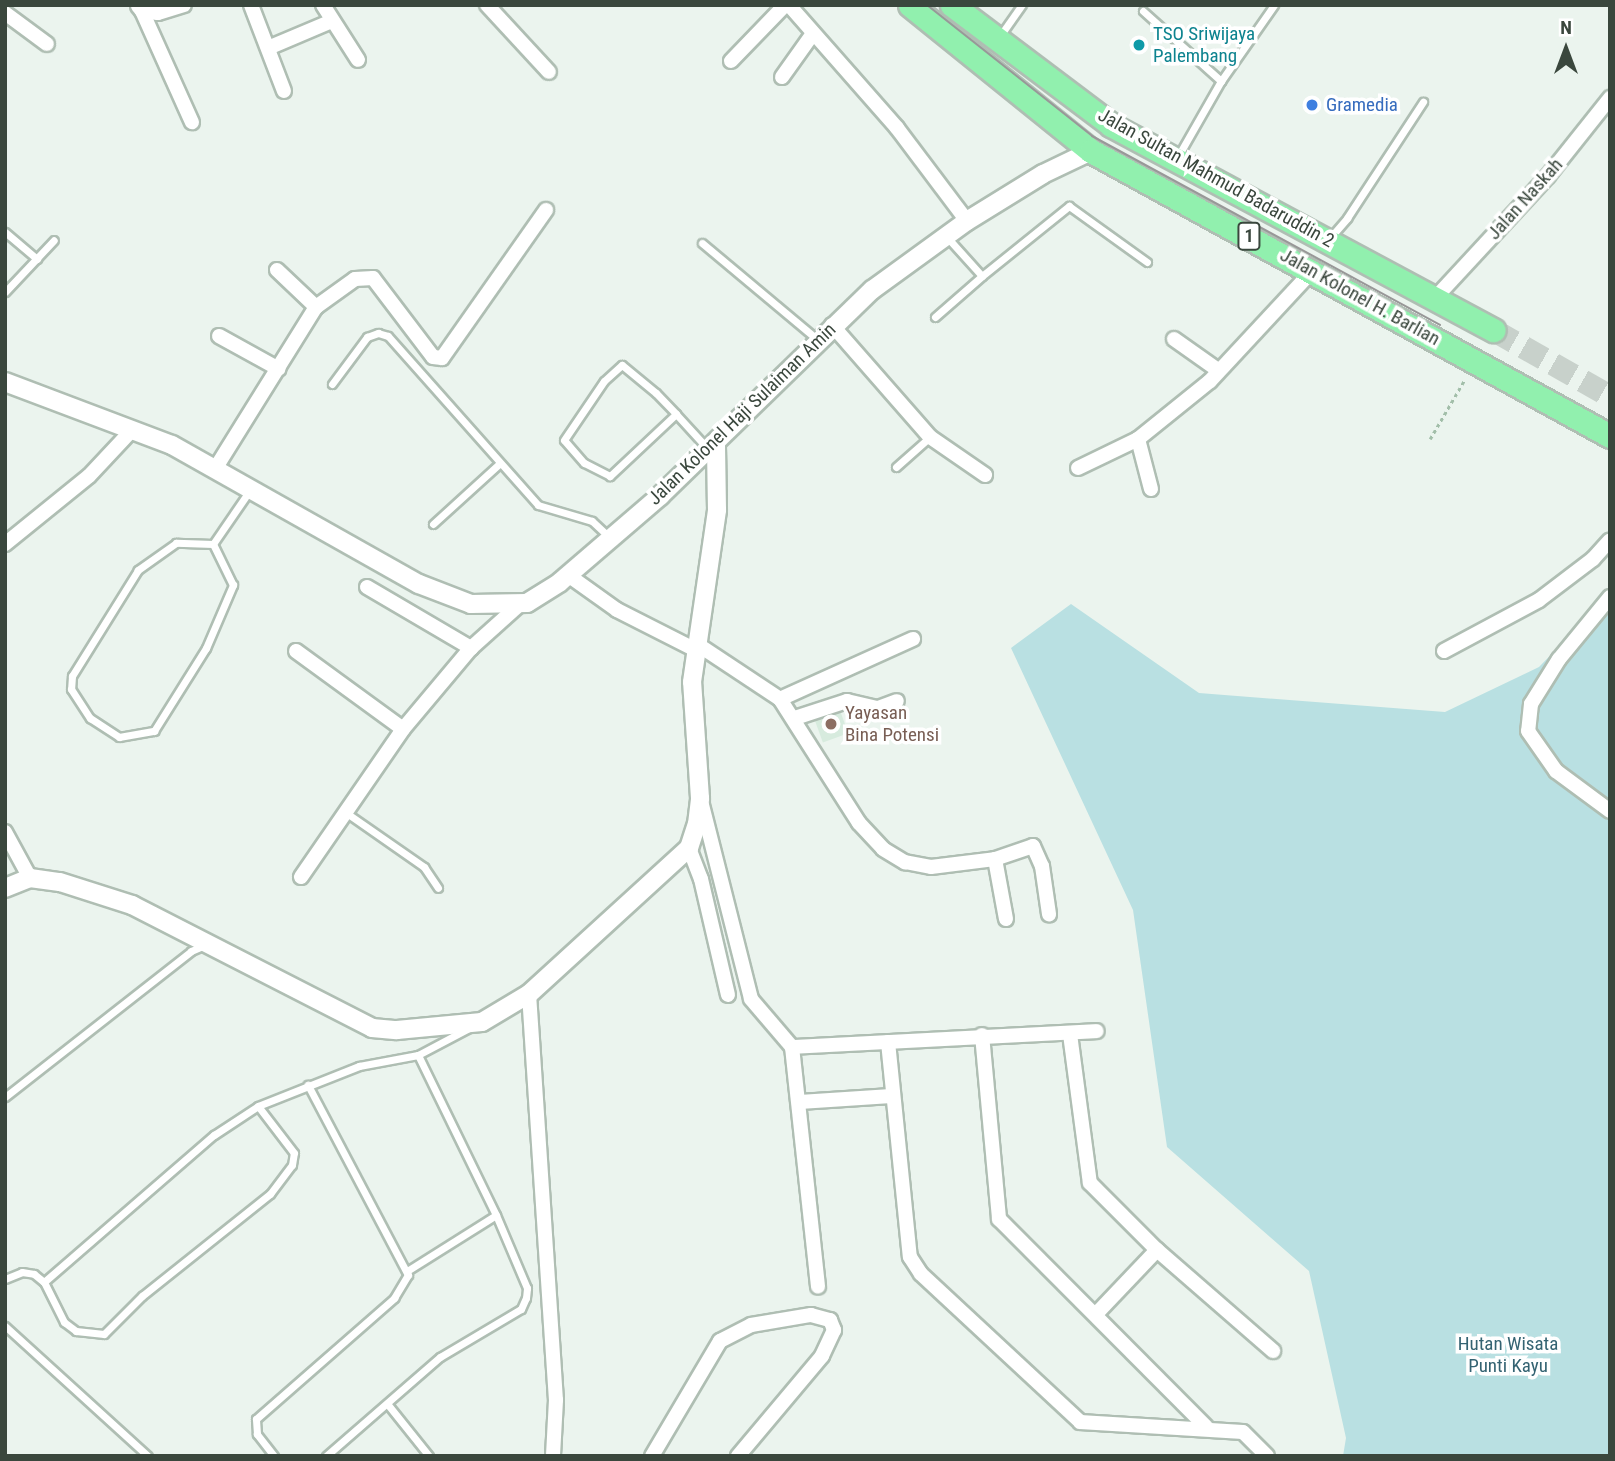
<!DOCTYPE html>
<style>
body{margin:0}
#map{position:relative;width:1615px;height:1461px;overflow:hidden;background:#ebf4ee;font-family:"Roboto Condensed",sans-serif}
div>[style]{position:absolute}
[style*='--x']{left:calc(var(--x)*1px);top:calc(var(--y)*1px);width:calc(var(--w)*1px);rotate:calc(var(--a)*1deg)}
.education>*{inset:0;background:#d7ebde;transform-origin:0 0}
.green>*{inset:0;background:#b9e0e2}
.trunk-tunnel>*{height:23px;margin-top:-11.5px;transform-origin:0;background:repeating-linear-gradient(90deg,#c8d1cb 0 23px,transparent 0 34px)}
.path>*{height:2.5px;margin-top:-1.25px;transform-origin:0;background:repeating-linear-gradient(90deg,#a2bea9 0 3.5px,transparent 0 7px)}
.roads{filter:drop-shadow(2px 0 #afbeb3) drop-shadow(-2px 0 #afbeb3) drop-shadow(0 2px #afbeb3) drop-shadow(0 -2px #afbeb3)}
.service>*{height:7px;margin:-3.5px;padding:0 3.5px;transform-origin:3.5px;border-radius:3.5px;background:#fff}
.minor>*{height:14px;margin:-7px;padding:0 7px;transform-origin:7px;border-radius:7px;background:#fff}
.tertiary>*{height:18px;margin:-9px;padding:0 9px;transform-origin:9px;border-radius:9px;background:#fff}
.trunk>*{height:23px;margin:-11.5px;padding:0 11.5px;transform-origin:11.5px;border-radius:11.5px;background:#91f0ae}
.tram>*{height:2px;margin:-1px;padding:0 1px;transform-origin:1px;border-radius:1px;background:#989898}
.dots>*{width:19px;height:19px;translate:-50% -50%;box-sizing:border-box;border:4px solid #fff;border-radius:50%}
span{translate:-50% -50%;white-space:nowrap;text-align:center;line-height:1.15;-webkit-text-stroke:7px #fff;paint-order:stroke}
.shield-label span{padding:2px 5px;background:#fff;border:2px solid;border-radius:5px;-webkit-text-stroke-width:0}
.shield-label{font-size:18px;color:#3a473d;font-weight:700}
.culture-label{font-size:19px;color:#0d838f}
.left{translate:0 -50%;text-align:left}
.shop-label{font-size:19px;color:#366cbe}
.street-label{font-size:19px;color:#3a473d}
.education-label{font-size:19px;color:#785e54}
.park-label{font-size:19px;color:#346372}
.frame{position:absolute;inset:0;border:7px solid #3a473d;pointer-events:none}
.north{position:absolute;left:1531px;top:14px;width:70px;height:70px;-webkit-text-stroke:5px #fff;paint-order:stroke;rotate:0deg;font-size:19px;font-weight:700;line-height:28px;text-align:center;color:#3a473d}
.north::after{content:'';display:block;margin:auto;width:24px;height:32px;background:#3a473d;clip-path:polygon(50% 0,100% 100%,50% 72%,0 100%)}
</style>
<div id="map">
<div class="education">
<i style="left:838px;top:705px;width:30px;height:27px;rotate:70deg"></i>
</div>
<div class="green">
<i style="clip-path:polygon(1610px 594px,1610px 1456px,1343px 1456px,1346px 1438px,1309px 1271px,1167px 1147px,1133px 910px,1011px 648px,1071px 604px,1199px 693px,1445px 712px,1539px 667px)"></i>
</div>
<div class="trunk-tunnel">
<i style="--x:1494;--y:330;--w:133;--a:29.6"></i>
</div>
<div class="path">
<i style="--x:1430;--y:439;--w:69;--a:-59.7"></i>
</div>
<div class="roads">
<div class="service">
<i style="--x:1143;--y:11;--w:105;--a:41.9"></i>
<i style="--x:1000;--y:36;--w:38;--a:-55"></i>
<i style="--x:1177;--y:158;--w:89;--a:-60.3"></i>
<i style="--x:1221;--y:81;--w:93;--a:-55.1"></i>
<i style="--x:5;--y:232;--w:42;--a:40.2"></i>
<i style="--x:1329;--y:239;--w:28;--a:-49"></i>
<i style="--x:1347;--y:218;--w:139;--a:-56.8"></i>
<i style="--x:702;--y:243;--w:150;--a:39.9"></i>
<i style="--x:982;--y:276;--w:112;--a:-38.8"></i>
<i style="--x:1069;--y:206;--w:96;--a:35.7"></i>
<i style="--x:5;--y:292;--w:71;--a:-46.7"></i>
<i style="--x:935;--y:317;--w:62;--a:-41.1"></i>
<i style="--x:982;--y:276;--w:54;--a:-132"></i>
<i style="--x:332;--y:384;--w:59;--a:-53.3"></i>
<i style="--x:367;--y:337;--w:12;--a:-20"></i>
<i style="--x:378;--y:333;--w:10;--a:17"></i>
<i style="--x:388;--y:336;--w:226;--a:48.4"></i>
<i style="--x:538;--y:505;--w:56;--a:16.5"></i>
<i style="--x:592;--y:521;--w:25;--a:43"></i>
<i style="--x:676;--y:414;--w:91;--a:136.8"></i>
<i style="--x:610;--y:476;--w:29;--a:-153"></i>
<i style="--x:584;--y:463;--w:30;--a:-131"></i>
<i style="--x:564;--y:440;--w:71;--a:-55.9"></i>
<i style="--x:604;--y:381;--w:24;--a:-42"></i>
<i style="--x:622;--y:365;--w:44;--a:39.5"></i>
<i style="--x:656;--y:393;--w:29;--a:46"></i>
<i style="--x:676;--y:414;--w:46;--a:47.6"></i>
<i style="--x:896;--y:467;--w:45;--a:-41.4"></i>
<i style="--x:433;--y:524;--w:89;--a:-42.3"></i>
<i style="--x:213;--y:544;--w:37;--a:-178"></i>
<i style="--x:176;--y:543;--w:47;--a:144.6"></i>
<i style="--x:138;--y:570;--w:125;--a:121.9"></i>
<i style="--x:72;--y:676;--w:13;--a:94"></i>
<i style="--x:71;--y:689;--w:35;--a:57"></i>
<i style="--x:90;--y:718;--w:35;--a:33"></i>
<i style="--x:119;--y:737;--w:36;--a:-10"></i>
<i style="--x:154;--y:731;--w:98;--a:-57.9"></i>
<i style="--x:206;--y:648;--w:69;--a:-66.8"></i>
<i style="--x:233;--y:585;--w:46;--a:-116"></i>
<i style="--x:213;--y:544;--w:65;--a:-55.6"></i>
<i style="--x:348;--y:814;--w:93;--a:34.9"></i>
<i style="--x:424;--y:867;--w:25;--a:56"></i>
<i style="--x:5;--y:1097;--w:236;--a:-38.1"></i>
<i style="--x:191;--y:951;--w:15;--a:-23"></i>
<i style="--x:407;--y:1271;--w:105;--a:-32.2"></i>
<i style="--x:5;--y:1279;--w:18;--a:-22"></i>
<i style="--x:22;--y:1272;--w:12;--a:9"></i>
<i style="--x:34;--y:1274;--w:13;--a:39"></i>
<i style="--x:44;--y:1282;--w:45;--a:63.4"></i>
<i style="--x:64;--y:1322;--w:15;--a:37"></i>
<i style="--x:76;--y:1331;--w:28;--a:6"></i>
<i style="--x:104;--y:1334;--w:54;--a:-45"></i>
<i style="--x:142;--y:1296;--w:164;--a:-38.6"></i>
<i style="--x:270;--y:1194;--w:36;--a:-53"></i>
<i style="--x:292;--y:1165;--w:12;--a:-81"></i>
<i style="--x:294;--y:1153;--w:59;--a:-127.5"></i>
<i style="--x:44;--y:1282;--w:225;--a:-40.9"></i>
<i style="--x:214;--y:1135;--w:53;--a:-33.4"></i>
<i style="--x:258;--y:1106;--w:109;--a:-21.6"></i>
<i style="--x:359;--y:1066;--w:60;--a:-10.6"></i>
<i style="--x:418;--y:1055;--w:58;--a:-27.9"></i>
<i style="--x:5;--y:1326;--w:193;--a:42.3"></i>
<i style="--x:389;--y:1406;--w:64;--a:51.3"></i>
<i style="--x:274;--y:1456;--w:28;--a:-128"></i>
<i style="--x:257;--y:1434;--w:15;--a:-94"></i>
<i style="--x:256;--y:1419;--w:184;--a:-41.2"></i>
<i style="--x:394;--y:1298;--w:27;--a:-59"></i>
<i style="--x:408;--y:1275;--w:215;--a:-117.8"></i>
<i style="--x:326;--y:1456;--w:151;--a:-41"></i>
<i style="--x:440;--y:1357;--w:94;--a:-30.7"></i>
<i style="--x:521;--y:1309;--w:12;--a:-66"></i>
<i style="--x:526;--y:1298;--w:10;--a:-84"></i>
<i style="--x:527;--y:1288;--w:79;--a:-113"></i>
<i style="--x:496;--y:1215;--w:178;--a:-116"></i>
</div>
<div class="minor">
<i style="--x:251;--y:5;--w:92;--a:69"></i>
<i style="--x:323;--y:5;--w:65;--a:57.5"></i>
<i style="--x:487;--y:5;--w:91;--a:47.2"></i>
<i style="--x:789;--y:5;--w:164;--a:48.7"></i>
<i style="--x:897;--y:128;--w:116;--a:53"></i>
<i style="--x:138;--y:6;--w:6;--a:51"></i>
<i style="--x:142;--y:11;--w:16;--a:7"></i>
<i style="--x:158;--y:13;--w:27;--a:-17"></i>
<i style="--x:142;--y:11;--w:122;--a:65.8"></i>
<i style="--x:5;--y:13;--w:52;--a:36.4"></i>
<i style="--x:268;--y:48;--w:69;--a:-22.9"></i>
<i style="--x:731;--y:61;--w:78;--a:-46"></i>
<i style="--x:782;--y:77;--w:52;--a:-54.5"></i>
<i style="--x:277;--y:270;--w:54;--a:43.5"></i>
<i style="--x:1436;--y:297;--w:165;--a:-47.2"></i>
<i style="--x:1548;--y:176;--w:100;--a:-51.5"></i>
<i style="--x:832;--y:325;--w:149;--a:48.8"></i>
<i style="--x:930;--y:437;--w:67;--a:34.6"></i>
<i style="--x:219;--y:336;--w:68;--a:28.8"></i>
<i style="--x:1174;--y:339;--w:54;--a:35.2"></i>
<i style="--x:1078;--y:468;--w:67;--a:-25.8"></i>
<i style="--x:215;--y:469;--w:191;--a:-58.1"></i>
<i style="--x:316;--y:307;--w:48;--a:-35.7"></i>
<i style="--x:355;--y:279;--w:18;--a:-3"></i>
<i style="--x:373;--y:278;--w:99;--a:52.8"></i>
<i style="--x:433;--y:357;--w:9;--a:6"></i>
<i style="--x:442;--y:358;--w:181;--a:-54.9"></i>
<i style="--x:1151;--y:489;--w:52;--a:-104.6"></i>
<i style="--x:1138;--y:439;--w:92;--a:-38.9"></i>
<i style="--x:1210;--y:381;--w:151;--a:-47.1"></i>
<i style="--x:5;--y:544;--w:108;--a:-39"></i>
<i style="--x:89;--y:476;--w:63;--a:-46.9"></i>
<i style="--x:568;--y:575;--w:60;--a:35.5"></i>
<i style="--x:617;--y:610;--w:89;--a:26.9"></i>
<i style="--x:367;--y:587;--w:121;--a:30.4"></i>
<i style="--x:1610;--y:597;--w:80;--a:129.4"></i>
<i style="--x:1559;--y:659;--w:53;--a:121.9"></i>
<i style="--x:1531;--y:704;--w:27;--a:96"></i>
<i style="--x:1528;--y:731;--w:49;--a:55"></i>
<i style="--x:1556;--y:771;--w:67;--a:36.5"></i>
<i style="--x:697;--y:644;--w:100;--a:33.5"></i>
<i style="--x:780;--y:699;--w:147;--a:57.5"></i>
<i style="--x:859;--y:823;--w:35;--a:47"></i>
<i style="--x:883;--y:849;--w:26;--a:31"></i>
<i style="--x:905;--y:862;--w:26;--a:11"></i>
<i style="--x:931;--y:867;--w:64;--a:-7.1"></i>
<i style="--x:995;--y:859;--w:40;--a:-18.9"></i>
<i style="--x:1033;--y:846;--w:22;--a:66"></i>
<i style="--x:1042;--y:866;--w:49;--a:81.7"></i>
<i style="--x:296;--y:651;--w:132;--a:36.1"></i>
<i style="--x:1444;--y:651;--w:108;--a:-28.2"></i>
<i style="--x:1539;--y:600;--w:68;--a:-37.2"></i>
<i style="--x:1593;--y:559;--w:25;--a:-48"></i>
<i style="--x:780;--y:699;--w:146;--a:-24.3"></i>
<i style="--x:795;--y:718;--w:55;--a:-18.1"></i>
<i style="--x:847;--y:701;--w:32;--a:13"></i>
<i style="--x:878;--y:708;--w:20;--a:-20"></i>
<i style="--x:702;--y:805;--w:200;--a:75.8"></i>
<i style="--x:751;--y:999;--w:63;--a:49.5"></i>
<i style="--x:792;--y:1047;--w:305;--a:-3"></i>
<i style="--x:5;--y:832;--w:52;--a:61.5"></i>
<i style="--x:689;--y:848;--w:33;--a:69"></i>
<i style="--x:701;--y:879;--w:119;--a:76.9"></i>
<i style="--x:995;--y:859;--w:61;--a:79.6"></i>
<i style="--x:301;--y:877;--w:180;--a:-55.4"></i>
<i style="--x:403;--y:729;--w:106;--a:-50"></i>
<i style="--x:471;--y:648;--w:66;--a:-41.9"></i>
<i style="--x:529;--y:994;--w:407;--a:86.2"></i>
<i style="--x:556;--y:1400;--w:56;--a:93.1"></i>
<i style="--x:1070;--y:1034;--w:150;--a:82.4"></i>
<i style="--x:1090;--y:1183;--w:95;--a:45"></i>
<i style="--x:1157;--y:1250;--w:154;--a:41"></i>
<i style="--x:982;--y:1035;--w:185;--a:84.7"></i>
<i style="--x:999;--y:1219;--w:293;--a:45.1"></i>
<i style="--x:888;--y:1042;--w:216;--a:84.2"></i>
<i style="--x:910;--y:1257;--w:20;--a:57"></i>
<i style="--x:921;--y:1274;--w:217;--a:42.9"></i>
<i style="--x:1080;--y:1422;--w:163;--a:3.5"></i>
<i style="--x:1243;--y:1432;--w:34;--a:45"></i>
<i style="--x:792;--y:1047;--w:241;--a:83.8"></i>
<i style="--x:799;--y:1102;--w:93;--a:-3.7"></i>
<i style="--x:1097;--y:1313;--w:87;--a:-46.4"></i>
<i style="--x:652;--y:1456;--w:134;--a:-59.4"></i>
<i style="--x:720;--y:1341;--w:35;--a:-27"></i>
<i style="--x:751;--y:1325;--w:61;--a:-9.5"></i>
<i style="--x:811;--y:1315;--w:20;--a:15"></i>
<i style="--x:830;--y:1320;--w:11;--a:68"></i>
<i style="--x:834;--y:1330;--w:29;--a:115"></i>
<i style="--x:822;--y:1356;--w:131;--a:130"></i>
</div>
<div class="tertiary">
<i style="--x:5;--y:382;--w:178;--a:20.7"></i>
<i style="--x:172;--y:445;--w:283;--a:29.4"></i>
<i style="--x:419;--y:584;--w:56;--a:21"></i>
<i style="--x:471;--y:604;--w:56;--a:-1"></i>
<i style="--x:527;--y:603;--w:39;--a:-32"></i>
<i style="--x:560;--y:582;--w:132;--a:-40.7"></i>
<i style="--x:660;--y:496;--w:296;--a:-44.2"></i>
<i style="--x:872;--y:290;--w:117;--a:-36"></i>
<i style="--x:967;--y:221;--w:89;--a:-31.7"></i>
<i style="--x:1043;--y:174;--w:53;--a:-25.6"></i>
<i style="--x:5;--y:888;--w:27;--a:-22"></i>
<i style="--x:30;--y:878;--w:30;--a:8"></i>
<i style="--x:60;--y:882;--w:76;--a:17.7"></i>
<i style="--x:132;--y:905;--w:270;--a:27.1"></i>
<i style="--x:372;--y:1028;--w:25;--a:5"></i>
<i style="--x:397;--y:1030;--w:85;--a:-5.4"></i>
<i style="--x:482;--y:1022;--w:55;--a:-30.8"></i>
<i style="--x:529;--y:994;--w:217;--a:-42.4"></i>
<i style="--x:689;--y:848;--w:25;--a:-72"></i>
<i style="--x:697;--y:824;--w:26;--a:-83"></i>
<i style="--x:700;--y:798;--w:116;--a:-93.9"></i>
<i style="--x:692;--y:682;--w:174;--a:-81.7"></i>
<i style="--x:717;--y:510;--w:65;--a:-90.9"></i>
</div>
<div class="trunk">
<i style="--x:910;--y:5;--w:233;--a:38.9"></i>
<i style="--x:1091;--y:151;--w:592;--a:28.77"></i>
<i style="--x:952;--y:5;--w:199;--a:37"></i>
<i style="--x:1111;--y:125;--w:434;--a:28.2"></i>
</div>
</div>
<div class="tram">
<i style="--x:927;--y:5;--w:211;--a:38.4"></i>
<i style="--x:1092;--y:136;--w:396;--a:28.5"></i>
</div>
<div class="dots">
<i style="left:1139px;top:45px;background:#0f9aa8"></i>
<i style="left:1312px;top:105px;background:#3f7fe0"></i>
<i style="left:831px;top:724px;background:#8d6e63"></i>
</div>
<div class="shield-label">
<span style="left:1249px;top:236px">1</span>
</div>
<div class="culture-label">
<span class="left" style="left:1153px;top:45px">TSO Sriwijaya<br>Palembang</span>
</div>
<div class="shop-label">
<span class="left" style="left:1326px;top:105px">Gramedia</span>
</div>
<div class="street-label">
<span style="left:1216px;top:178px;rotate:29deg">Jalan Sultan Mahmud Badaruddin 2</span>
<span style="left:1525px;top:199px;rotate:-48deg">Jalan Naskah</span>
<span style="left:1360px;top:297px;rotate:29deg">Jalan Kolonel H. Barlian</span>
<span style="left:742px;top:414px;rotate:-44deg">Jalan Kolonel Haji Sulaiman Amin</span>
</div>
<div class="education-label">
<span class="left" style="left:845px;top:724px">Yayasan<br>Bina Potensi</span>
</div>
<div class="park-label">
<span style="left:1508px;top:1355px">Hutan Wisata<br>Punti Kayu</span>
</div>
<div class="frame"></div>
<div class="north">N</div>
</div>
